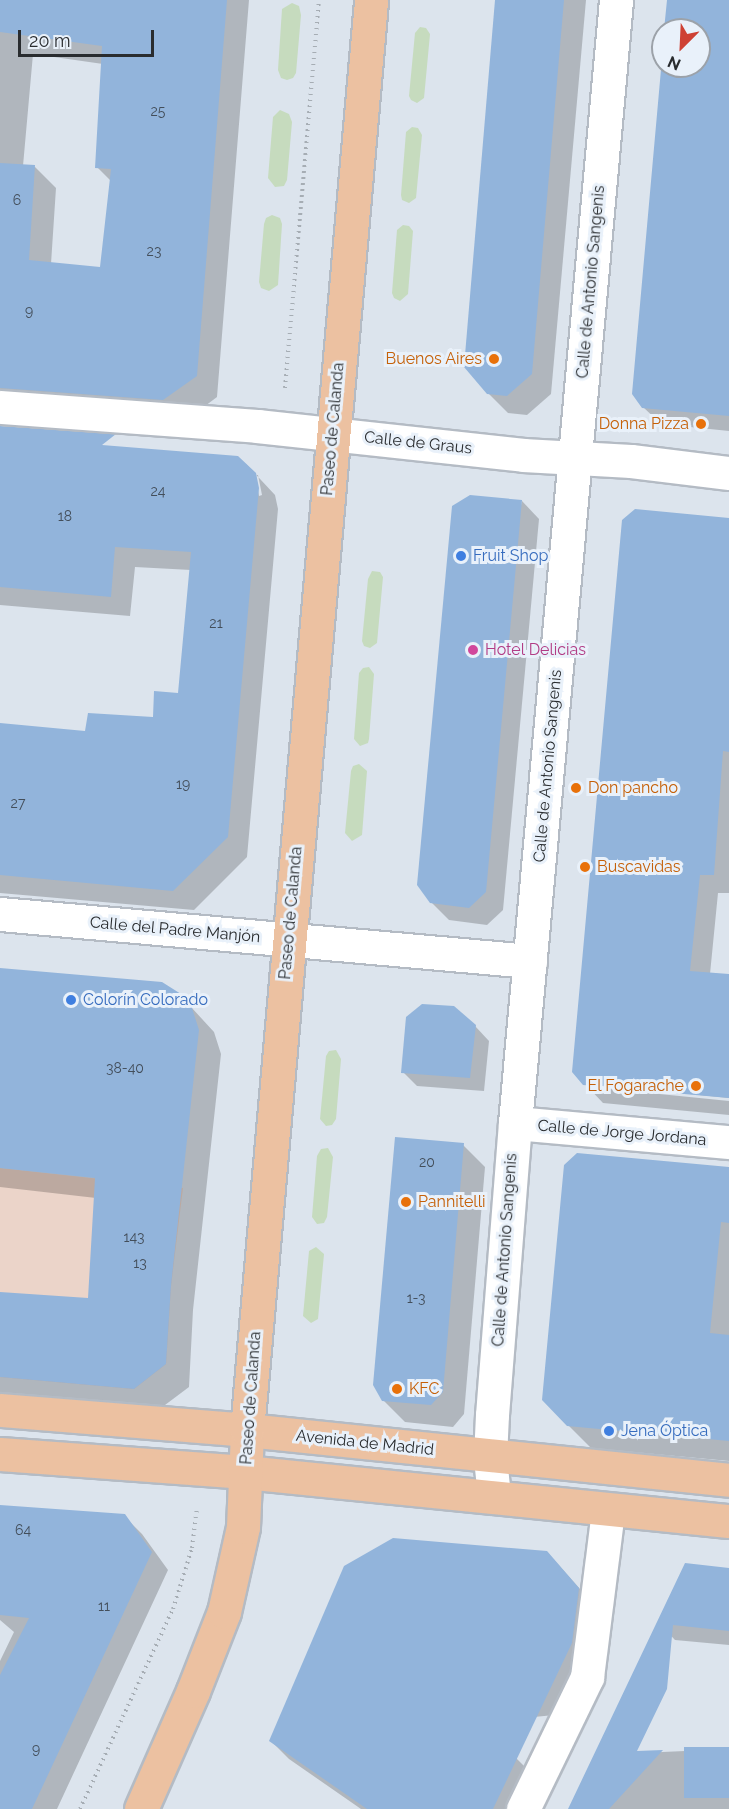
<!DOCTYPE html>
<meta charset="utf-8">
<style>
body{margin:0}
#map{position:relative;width:729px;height:1809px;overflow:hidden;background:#dce4ed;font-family:Raleway,sans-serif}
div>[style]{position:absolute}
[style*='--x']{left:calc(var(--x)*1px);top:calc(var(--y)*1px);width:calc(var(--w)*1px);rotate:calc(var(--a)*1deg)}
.education>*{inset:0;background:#ebd4c9}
.green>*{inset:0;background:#c6dbbe}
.shadow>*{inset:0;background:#0003}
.building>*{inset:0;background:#92b4db;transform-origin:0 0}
.path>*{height:4px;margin-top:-2px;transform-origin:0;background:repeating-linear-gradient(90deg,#a6adb4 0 1.5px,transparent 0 6px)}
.roads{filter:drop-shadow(2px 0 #b4bbc4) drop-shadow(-2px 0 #b4bbc4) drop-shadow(0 2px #b4bbc4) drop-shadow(0 -2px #b4bbc4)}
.minor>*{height:33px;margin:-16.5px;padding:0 16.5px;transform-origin:16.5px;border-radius:16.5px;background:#fff}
.major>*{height:33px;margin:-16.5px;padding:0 16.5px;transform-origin:16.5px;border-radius:16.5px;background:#ecc1a1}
.dots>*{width:16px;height:16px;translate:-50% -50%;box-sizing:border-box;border:3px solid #e9f1fa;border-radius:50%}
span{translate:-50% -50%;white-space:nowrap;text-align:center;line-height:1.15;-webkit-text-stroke:6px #e9f1fa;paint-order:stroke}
.number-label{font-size:14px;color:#434e5a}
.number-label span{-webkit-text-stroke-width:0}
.street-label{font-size:16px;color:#292c2f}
.food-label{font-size:16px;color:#c56008}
.right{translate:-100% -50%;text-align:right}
.left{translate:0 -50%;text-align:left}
.shop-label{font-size:16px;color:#366cbe}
.hotel-label{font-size:16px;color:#b23c85}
.north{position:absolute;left:651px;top:18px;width:60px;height:60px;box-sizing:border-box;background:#e9f1fa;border:2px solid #9ca2a9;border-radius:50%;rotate:204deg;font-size:16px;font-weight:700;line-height:24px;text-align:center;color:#292c2f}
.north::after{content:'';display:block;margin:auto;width:21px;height:27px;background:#ce4134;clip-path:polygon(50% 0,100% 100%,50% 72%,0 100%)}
.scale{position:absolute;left:18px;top:30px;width:136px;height:27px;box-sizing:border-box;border:3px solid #292c2f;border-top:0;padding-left:8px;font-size:18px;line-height:21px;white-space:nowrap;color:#292c2f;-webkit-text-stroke:4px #e9f1fa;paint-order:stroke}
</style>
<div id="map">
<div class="education">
<i style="clip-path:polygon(0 1168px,183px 1188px,171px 1286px,166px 1364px,134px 1389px,0 1377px)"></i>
</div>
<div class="green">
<i style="clip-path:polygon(292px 3px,299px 6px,301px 15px,296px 73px,293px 78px,287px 80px,281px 78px,278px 70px,282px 9px)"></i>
<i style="clip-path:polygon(420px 27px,426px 28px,430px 34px,424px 98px,417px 103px,411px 100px,409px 96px,415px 33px)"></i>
<i style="clip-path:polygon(280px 110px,289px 114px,292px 122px,287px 180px,284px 186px,275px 187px,268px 178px,273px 117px)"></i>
<i style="clip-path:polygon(412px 127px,418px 128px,422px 135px,416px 198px,409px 203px,402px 200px,401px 195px,406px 132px)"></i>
<i style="clip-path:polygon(272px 215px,280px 218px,282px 224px,278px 285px,269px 291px,261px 288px,259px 282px,264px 224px,266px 218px)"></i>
<i style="clip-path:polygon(403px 225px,409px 226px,413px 231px,408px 294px,400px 301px,394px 298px,392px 293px,397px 230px)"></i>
<i style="clip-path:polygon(372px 571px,380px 572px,383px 577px,377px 643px,370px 648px,364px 646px,362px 641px,368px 579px)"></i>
<i style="clip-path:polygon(369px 667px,374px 674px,369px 739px,368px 743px,360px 746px,354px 739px,359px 673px,363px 668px)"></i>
<i style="clip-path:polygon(359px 764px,367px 771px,362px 835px,352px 841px,345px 833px,351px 771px,353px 766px)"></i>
<i style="clip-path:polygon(336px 1050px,341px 1059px,336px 1119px,332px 1125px,326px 1126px,320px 1119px,326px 1056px,329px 1051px)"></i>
<i style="clip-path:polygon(328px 1148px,333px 1157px,327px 1217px,324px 1223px,317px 1224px,312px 1217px,317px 1156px,321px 1149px)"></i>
<i style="clip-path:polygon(316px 1247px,324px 1254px,318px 1319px,311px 1323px,303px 1316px,309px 1251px)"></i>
</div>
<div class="shadow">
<i style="clip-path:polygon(evenodd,0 0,249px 0,217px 397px,185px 421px,0 398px,0 0,33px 54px,103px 64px,97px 167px,111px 181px,102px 269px,51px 264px,56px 188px,35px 167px,23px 166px,33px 54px)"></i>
<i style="clip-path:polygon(497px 0,586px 0,551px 394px,527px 415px,508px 413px,488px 393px)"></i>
<i style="clip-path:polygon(668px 0,729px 0,729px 431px,661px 424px,643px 407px,663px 59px,663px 66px,699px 66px,699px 30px,665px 30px)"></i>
<i style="clip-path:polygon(evenodd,0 438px,237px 458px,247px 465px,275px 495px,278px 509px,247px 857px,194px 910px,0 893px,0 724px,86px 733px,154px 718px,180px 695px,191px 570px,135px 567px,130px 616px,0 605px,0 438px,255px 475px,258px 475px,262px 495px,259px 496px,255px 475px)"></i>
<i style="clip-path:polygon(522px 501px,539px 519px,503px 910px,487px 925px,449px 920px,431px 902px)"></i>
<i style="clip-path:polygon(729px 520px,729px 893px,718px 893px,710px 974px,729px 975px,729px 1098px,590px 1084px,590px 1087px,729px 1101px,729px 1115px,603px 1103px,585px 1084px)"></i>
<i style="clip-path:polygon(0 970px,180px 995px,214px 1032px,221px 1054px,193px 1310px,189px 1387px,157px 1411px,0 1397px,0 1293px,89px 1300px,96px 1198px,0 1187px)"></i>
<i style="clip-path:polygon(475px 1026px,489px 1041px,484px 1091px,417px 1086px,403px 1072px)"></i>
<i style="clip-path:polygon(463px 1145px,485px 1167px,464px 1414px,453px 1427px,405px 1422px,383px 1400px)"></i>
<i style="clip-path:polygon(729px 1169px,729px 1461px,591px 1448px,568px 1425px)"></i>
<i style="clip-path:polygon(0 1507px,124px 1516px,142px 1534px,168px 1570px,57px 1809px,0 1809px,0 1661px,14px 1632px,0 1620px)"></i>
<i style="clip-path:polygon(547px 1552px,597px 1608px,565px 1714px,513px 1719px,517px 1759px,535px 1777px,519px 1809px,361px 1809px,289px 1759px,271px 1741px)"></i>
<i style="clip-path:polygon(729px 1571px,729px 1645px,675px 1640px,659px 1623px)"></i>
<i style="clip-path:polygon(729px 1749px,729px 1809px,570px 1809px,596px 1755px)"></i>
</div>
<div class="building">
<i style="clip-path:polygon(0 0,227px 0,197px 376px,163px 400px,0 388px,0 163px,35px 165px,29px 260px,100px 267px,111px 169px,95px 168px,102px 46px,0 32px)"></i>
<i style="clip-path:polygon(495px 0,564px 0,532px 374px,507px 396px,487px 394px,464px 367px)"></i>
<i style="clip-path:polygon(667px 0,729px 0,729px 416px,642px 408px,632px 394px,663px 47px,663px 66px,699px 66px,699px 30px,664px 30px)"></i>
<i style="clip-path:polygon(0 426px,116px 434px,102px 445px,238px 456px,256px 473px,259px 488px,228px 837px,173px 891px,0 875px,0 723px,85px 731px,88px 713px,153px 717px,154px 691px,178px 693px,191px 552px,115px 547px,111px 597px,0 587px)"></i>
<i style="clip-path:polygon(470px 495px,522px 500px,486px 892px,469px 908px,430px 903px,417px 885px,452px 506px)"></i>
<i style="clip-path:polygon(635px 509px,729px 518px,729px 752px,723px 751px,714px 875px,700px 875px,690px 971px,729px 974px,729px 1098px,583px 1085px,572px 1072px,622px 520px)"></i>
<i style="clip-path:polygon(0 968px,162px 982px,181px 994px,192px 1008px,199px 1030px,171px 1286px,166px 1364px,134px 1389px,0 1377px,0 1292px,88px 1298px,95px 1178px,0 1168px)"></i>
<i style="clip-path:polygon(422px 1004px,454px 1006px,476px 1025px,470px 1078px,401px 1073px,406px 1017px)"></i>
<i style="clip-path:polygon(395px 1137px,464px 1143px,443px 1392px,431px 1405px,382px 1401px,373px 1385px)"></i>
<i style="clip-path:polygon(577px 1153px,729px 1167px,729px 1223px,721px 1222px,710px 1333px,729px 1335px,729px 1441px,567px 1426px,542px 1400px,564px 1165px)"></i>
<i style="clip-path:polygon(0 1505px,125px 1514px,152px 1552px,32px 1809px,0 1809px,0 1675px,29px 1618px,0 1615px)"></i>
<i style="clip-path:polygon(393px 1538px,547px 1551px,579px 1588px,572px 1643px,493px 1809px,367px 1809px,269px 1741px,344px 1566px)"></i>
<i style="clip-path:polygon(685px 1563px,729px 1568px,729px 1631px,673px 1625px,667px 1689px,637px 1751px,663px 1750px,609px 1809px,568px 1809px)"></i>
<i style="left:729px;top:1747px;width:51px;height:45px;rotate:90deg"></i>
</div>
<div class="path">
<i style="--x:285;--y:388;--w:389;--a:-85"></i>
<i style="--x:80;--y:1809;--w:221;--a:-65.1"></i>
<i style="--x:173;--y:1609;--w:64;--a:-72.7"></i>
<i style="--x:192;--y:1548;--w:38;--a:-83"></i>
</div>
<div class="roads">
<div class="minor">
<i style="--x:0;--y:407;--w:258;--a:4.2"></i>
<i style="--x:257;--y:426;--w:268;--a:6.2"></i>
<i style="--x:523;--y:455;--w:108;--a:3.2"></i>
<i style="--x:631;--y:461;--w:99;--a:7"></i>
<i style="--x:0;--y:914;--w:532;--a:5.07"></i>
<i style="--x:515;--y:1123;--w:215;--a:5.1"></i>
<i style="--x:494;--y:1496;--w:39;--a:-96"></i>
<i style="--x:490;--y:1457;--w:42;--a:-87.3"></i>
<i style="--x:492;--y:1415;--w:293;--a:-85.5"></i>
<i style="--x:515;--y:1123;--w:1128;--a:-84.86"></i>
<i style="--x:523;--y:1809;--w:147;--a:-64.1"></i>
<i style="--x:587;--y:1677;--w:168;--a:-82.8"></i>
</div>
<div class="major">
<i style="--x:0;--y:1410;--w:248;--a:4.6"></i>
<i style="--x:247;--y:1430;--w:485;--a:5.9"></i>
<i style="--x:0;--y:1454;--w:246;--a:4.2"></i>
<i style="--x:245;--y:1472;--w:486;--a:5.8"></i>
<i style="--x:141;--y:1809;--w:129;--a:-66.2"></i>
<i style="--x:193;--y:1691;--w:85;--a:-68.6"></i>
<i style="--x:224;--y:1612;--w:87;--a:-77.4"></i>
<i style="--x:243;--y:1527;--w:97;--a:-87.6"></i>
<i style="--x:247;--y:1430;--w:1435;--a:-85.04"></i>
</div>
</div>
<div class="dots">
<i style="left:494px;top:359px;background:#e8710a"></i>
<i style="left:701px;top:424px;background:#e8710a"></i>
<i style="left:461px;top:556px;background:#3f7fe0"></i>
<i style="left:473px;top:650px;background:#d1479c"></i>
<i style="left:576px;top:788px;background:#e8710a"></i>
<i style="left:585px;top:867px;background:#e8710a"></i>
<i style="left:71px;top:1000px;background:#3f7fe0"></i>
<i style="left:696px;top:1086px;background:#e8710a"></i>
<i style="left:406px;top:1202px;background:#e8710a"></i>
<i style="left:397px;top:1389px;background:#e8710a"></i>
<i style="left:609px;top:1431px;background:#3f7fe0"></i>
</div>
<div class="number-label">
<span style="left:158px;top:111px">25</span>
<span style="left:17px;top:200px">6</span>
<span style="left:154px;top:251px">23</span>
<span style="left:29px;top:311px">9</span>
<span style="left:158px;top:491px">24</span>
<span style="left:65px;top:516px">18</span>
<span style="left:216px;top:623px">21</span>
<span style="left:183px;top:784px">19</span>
<span style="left:18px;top:803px">27</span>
<span style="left:125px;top:1068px">38-40</span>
<span style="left:427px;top:1162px">20</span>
<span style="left:134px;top:1237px">143</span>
<span style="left:140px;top:1263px">13</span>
<span style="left:416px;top:1298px">1-3</span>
<span style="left:23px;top:1530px">64</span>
<span style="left:104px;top:1606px">11</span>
<span style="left:36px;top:1749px">9</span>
</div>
<div class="street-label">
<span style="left:591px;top:282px;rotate:-85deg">Calle de Antonio Sangenis</span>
<span style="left:333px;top:429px;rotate:-85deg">Paseo de Calanda</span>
<span style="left:418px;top:443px;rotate:6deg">Calle de Graus</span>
<span style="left:548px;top:766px;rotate:-85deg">Calle de Antonio Sangenis</span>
<span style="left:291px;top:913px;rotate:-85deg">Paseo de Calanda</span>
<span style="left:175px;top:930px;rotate:5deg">Calle del Padre Manjón</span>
<span style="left:622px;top:1133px;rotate:5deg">Calle de Jorge Jordana</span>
<span style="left:505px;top:1250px;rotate:-86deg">Calle de Antonio Sangenis</span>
<span style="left:251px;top:1398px;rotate:-86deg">Paseo de Calanda</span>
<span style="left:365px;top:1443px;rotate:6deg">Avenida de Madrid</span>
</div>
<div class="food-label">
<span class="right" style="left:482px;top:359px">Buenos Aires</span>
<span class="right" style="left:689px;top:424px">Donna Pizza</span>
<span class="left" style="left:588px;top:788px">Don pancho</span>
<span class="left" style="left:597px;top:867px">Buscavidas</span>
<span class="right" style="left:684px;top:1086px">El Fogarache</span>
<span class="left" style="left:418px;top:1202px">Pannitelli</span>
<span class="left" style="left:409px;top:1389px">KFC</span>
</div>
<div class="shop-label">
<span class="left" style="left:473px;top:556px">Fruit Shop</span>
<span class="left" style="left:83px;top:1000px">Colorín Colorado</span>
<span class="left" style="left:621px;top:1431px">Jena Óptica</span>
</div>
<div class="hotel-label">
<span class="left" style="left:485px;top:650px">Hotel Delicias</span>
</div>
<div class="north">N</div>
<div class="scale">20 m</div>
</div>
